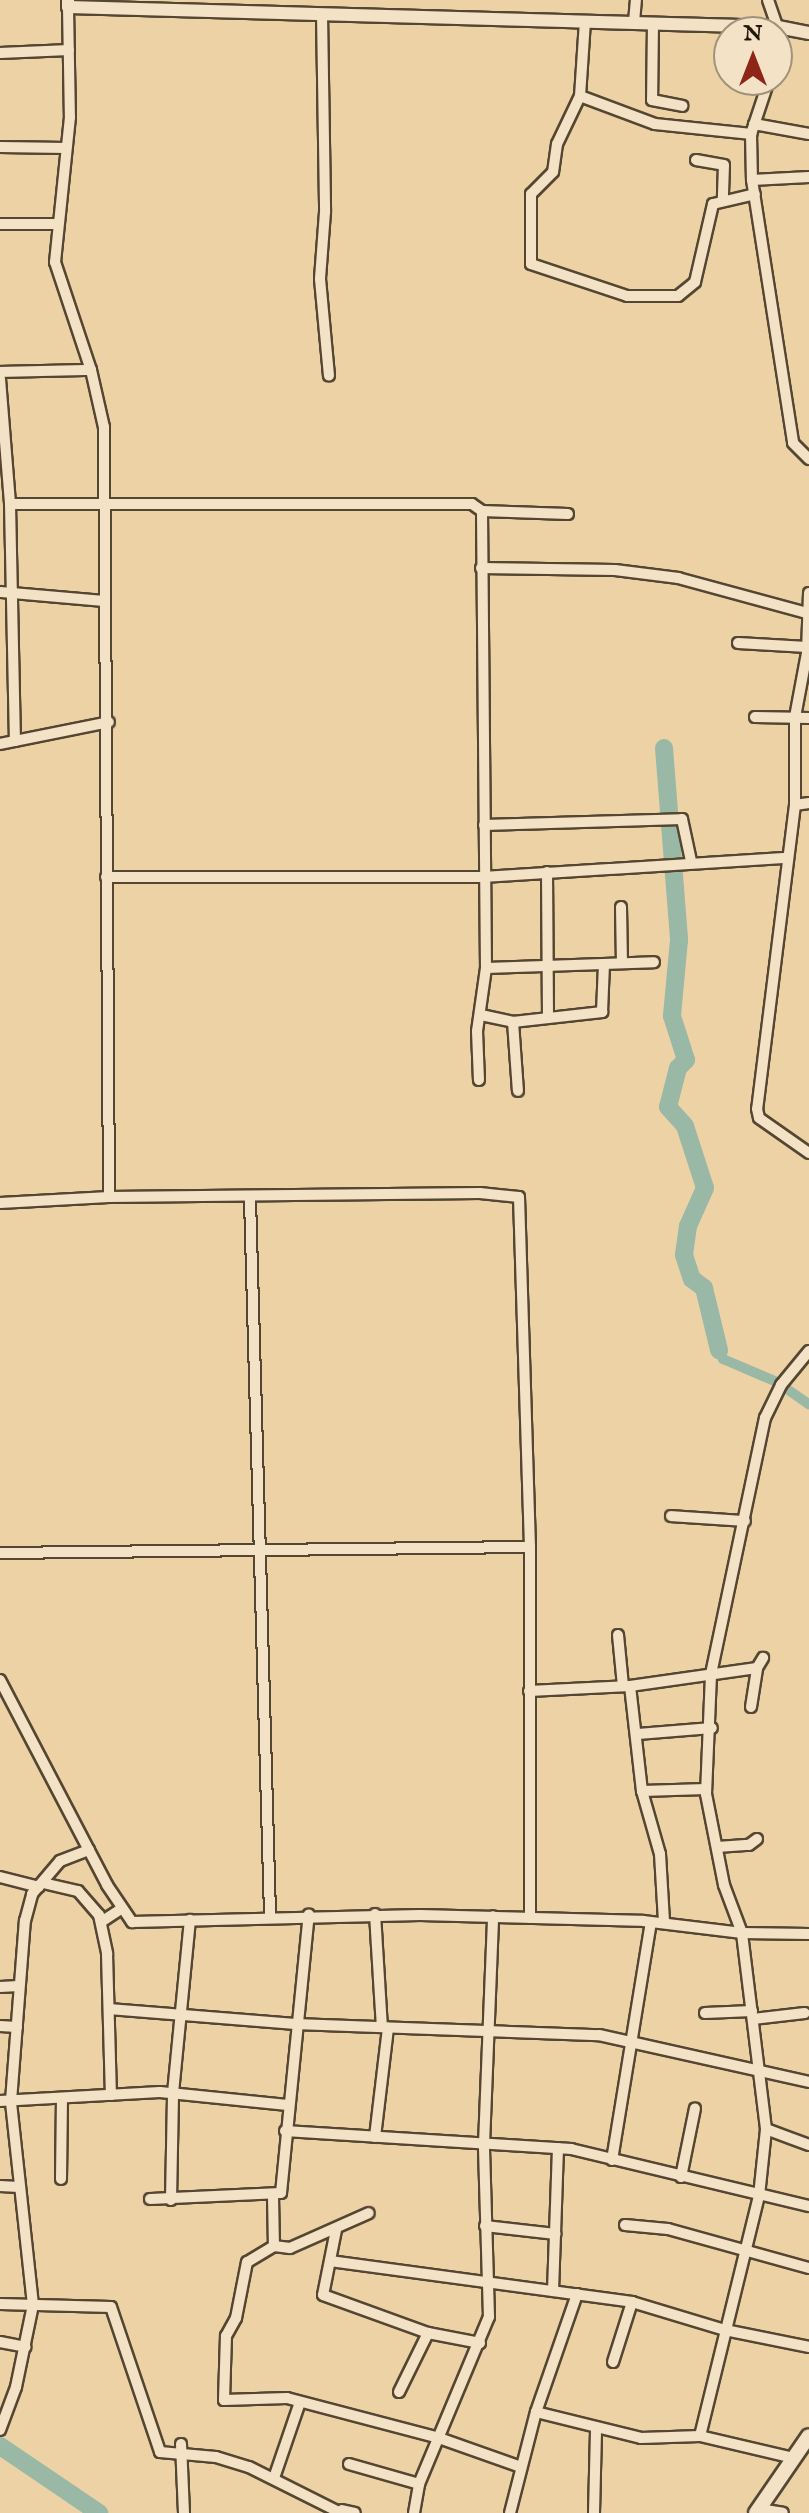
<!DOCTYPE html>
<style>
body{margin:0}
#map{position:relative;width:809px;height:2513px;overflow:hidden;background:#edd2a6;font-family:"IM FELL English",serif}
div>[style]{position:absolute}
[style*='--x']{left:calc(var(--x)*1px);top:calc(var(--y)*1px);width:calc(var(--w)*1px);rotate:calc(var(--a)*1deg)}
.canal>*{height:10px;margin:-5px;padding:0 5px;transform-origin:5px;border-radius:5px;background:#99b8a5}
.river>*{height:18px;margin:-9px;padding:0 9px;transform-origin:9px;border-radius:9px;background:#99b8a5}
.roads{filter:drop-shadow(2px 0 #554632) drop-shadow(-2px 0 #554632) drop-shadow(0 2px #554632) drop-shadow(0 -2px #554632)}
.minor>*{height:10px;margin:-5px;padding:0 5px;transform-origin:5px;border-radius:5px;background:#f3e2c5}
.tertiary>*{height:12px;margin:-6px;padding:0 6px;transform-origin:6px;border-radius:6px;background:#f3e2c5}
.secondary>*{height:14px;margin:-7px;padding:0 7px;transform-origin:7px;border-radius:7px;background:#f3e2c5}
span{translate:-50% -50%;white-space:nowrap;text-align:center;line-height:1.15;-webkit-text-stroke:7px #f3e2c5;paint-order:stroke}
.north{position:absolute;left:713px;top:16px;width:80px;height:80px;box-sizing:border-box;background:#f3e2c5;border:2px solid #9f917b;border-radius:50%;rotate:0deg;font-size:22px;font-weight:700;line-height:32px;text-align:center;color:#22170c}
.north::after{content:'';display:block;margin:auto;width:28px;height:36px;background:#8f2418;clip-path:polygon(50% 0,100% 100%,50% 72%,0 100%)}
</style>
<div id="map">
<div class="canal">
<i style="--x:719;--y:1350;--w:10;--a:66"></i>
<i style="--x:723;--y:1359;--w:59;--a:23.1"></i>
<i style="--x:777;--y:1382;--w:39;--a:35"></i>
</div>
<div class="river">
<i style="--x:664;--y:748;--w:193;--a:85.5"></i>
<i style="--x:679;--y:940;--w:76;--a:95.3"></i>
<i style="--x:672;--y:1016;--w:46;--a:72.3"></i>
<i style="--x:686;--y:1060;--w:11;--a:135"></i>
<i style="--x:678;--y:1068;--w:40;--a:104.4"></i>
<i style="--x:668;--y:1107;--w:25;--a:48"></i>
<i style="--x:685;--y:1126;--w:65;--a:72.1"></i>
<i style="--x:705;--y:1188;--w:42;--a:114.1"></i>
<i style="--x:688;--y:1226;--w:29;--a:98"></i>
<i style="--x:684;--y:1255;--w:25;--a:72"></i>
<i style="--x:692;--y:1279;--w:15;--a:37"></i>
<i style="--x:704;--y:1288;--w:64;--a:76.4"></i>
<i style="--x:0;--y:2446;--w:120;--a:34.1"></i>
</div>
<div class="roads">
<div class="minor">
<i style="--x:768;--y:0;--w:37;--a:71"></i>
<i style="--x:780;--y:35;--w:18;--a:99"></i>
<i style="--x:68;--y:7;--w:110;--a:89"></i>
<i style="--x:70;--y:117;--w:146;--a:95.9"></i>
<i style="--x:55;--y:262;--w:114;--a:71.6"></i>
<i style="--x:91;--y:370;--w:58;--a:77.2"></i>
<i style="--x:104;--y:427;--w:770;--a:89.63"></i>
<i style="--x:109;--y:1197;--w:371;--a:-0.6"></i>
<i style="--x:480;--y:1193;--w:39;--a:6"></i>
<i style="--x:519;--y:1197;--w:350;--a:88.2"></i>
<i style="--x:530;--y:1547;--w:371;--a:90"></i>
<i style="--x:322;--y:14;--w:198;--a:89.1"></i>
<i style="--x:325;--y:212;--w:67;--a:94.3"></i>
<i style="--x:320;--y:279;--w:97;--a:84.7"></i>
<i style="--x:585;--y:21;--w:75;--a:93.8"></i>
<i style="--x:580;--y:96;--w:53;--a:115.6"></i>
<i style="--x:557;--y:144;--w:28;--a:98"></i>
<i style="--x:553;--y:172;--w:31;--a:135"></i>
<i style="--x:531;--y:194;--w:70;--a:90"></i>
<i style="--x:531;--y:264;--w:101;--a:18.4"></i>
<i style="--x:627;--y:296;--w:51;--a:0"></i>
<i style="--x:678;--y:296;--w:22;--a:-39"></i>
<i style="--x:695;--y:282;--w:80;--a:-77"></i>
<i style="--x:713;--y:204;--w:43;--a:-13.4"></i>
<i style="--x:634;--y:22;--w:22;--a:-85"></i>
<i style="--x:653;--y:23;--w:77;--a:90.7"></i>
<i style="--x:652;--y:100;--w:31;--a:11"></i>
<i style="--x:0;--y:53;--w:69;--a:-2.5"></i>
<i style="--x:769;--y:80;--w:57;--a:108.4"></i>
<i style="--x:751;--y:134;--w:46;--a:88.8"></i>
<i style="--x:752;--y:180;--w:266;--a:81.1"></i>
<i style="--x:793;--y:443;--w:23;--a:45"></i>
<i style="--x:580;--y:96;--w:80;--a:20.5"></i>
<i style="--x:655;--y:124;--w:97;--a:5.9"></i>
<i style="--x:754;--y:124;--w:56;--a:10.3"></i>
<i style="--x:0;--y:147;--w:66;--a:0.9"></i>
<i style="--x:696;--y:160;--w:28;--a:10"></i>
<i style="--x:724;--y:165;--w:35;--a:92"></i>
<i style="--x:752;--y:180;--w:57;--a:-3"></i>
<i style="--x:0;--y:224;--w:58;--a:0"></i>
<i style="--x:0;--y:372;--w:91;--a:-1.3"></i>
<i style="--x:0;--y:379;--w:125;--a:85.4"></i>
<i style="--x:10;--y:504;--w:237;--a:88.8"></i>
<i style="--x:10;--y:504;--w:462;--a:0"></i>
<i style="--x:472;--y:504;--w:12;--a:35"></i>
<i style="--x:482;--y:511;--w:457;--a:89.5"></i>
<i style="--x:486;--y:968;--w:64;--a:98.1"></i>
<i style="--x:477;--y:1031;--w:49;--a:87.7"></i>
<i style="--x:482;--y:511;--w:86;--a:2"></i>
<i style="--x:481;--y:568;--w:134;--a:0.9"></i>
<i style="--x:615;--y:570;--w:64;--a:7.2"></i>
<i style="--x:678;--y:578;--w:134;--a:15.2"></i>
<i style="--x:0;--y:592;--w:105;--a:4.9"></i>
<i style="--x:809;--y:593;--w:60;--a:91.9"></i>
<i style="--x:807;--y:653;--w:65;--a:100.6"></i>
<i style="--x:795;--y:717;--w:88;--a:90"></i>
<i style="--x:795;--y:805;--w:306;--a:97.1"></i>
<i style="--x:757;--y:1109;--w:9;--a:77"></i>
<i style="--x:759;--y:1118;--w:61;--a:35"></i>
<i style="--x:738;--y:643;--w:69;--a:3.3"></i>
<i style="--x:755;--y:717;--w:54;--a:1.1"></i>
<i style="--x:0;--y:744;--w:111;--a:-11.4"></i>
<i style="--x:795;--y:805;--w:14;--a:-8"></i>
<i style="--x:484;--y:825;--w:198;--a:-1.7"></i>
<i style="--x:682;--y:819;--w:43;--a:77.9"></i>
<i style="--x:547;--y:872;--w:146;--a:89.6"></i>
<i style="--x:106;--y:877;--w:377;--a:0"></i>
<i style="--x:483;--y:877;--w:305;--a:-3.6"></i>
<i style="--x:621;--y:907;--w:56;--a:89"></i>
<i style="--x:486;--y:968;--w:168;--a:-2"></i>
<i style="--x:481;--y:1015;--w:33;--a:12"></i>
<i style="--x:513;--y:1022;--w:90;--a:-6.4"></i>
<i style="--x:602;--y:1012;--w:48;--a:-87.6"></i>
<i style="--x:513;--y:1022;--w:69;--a:85.9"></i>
<i style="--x:250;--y:1199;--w:717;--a:88.4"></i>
<i style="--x:0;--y:1203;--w:109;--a:-3.2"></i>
<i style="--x:671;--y:1516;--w:74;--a:3.9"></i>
<i style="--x:0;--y:1553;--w:530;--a:-0.65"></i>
<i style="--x:618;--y:1635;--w:51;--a:84.4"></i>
<i style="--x:0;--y:1680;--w:231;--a:62.4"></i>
<i style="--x:107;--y:1885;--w:45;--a:56"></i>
<i style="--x:132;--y:1922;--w:288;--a:-1.4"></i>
<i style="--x:420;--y:1915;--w:223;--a:1.5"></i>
<i style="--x:643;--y:1921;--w:100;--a:6.9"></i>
<i style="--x:742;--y:1933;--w:67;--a:0.9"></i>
<i style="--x:630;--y:1686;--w:106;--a:83.5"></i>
<i style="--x:642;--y:1791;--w:66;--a:74.1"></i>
<i style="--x:660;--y:1854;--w:68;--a:86.6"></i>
<i style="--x:529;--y:1691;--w:101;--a:-2.8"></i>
<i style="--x:630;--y:1686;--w:128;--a:-8.1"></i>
<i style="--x:757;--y:1668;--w:12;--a:-59"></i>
<i style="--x:751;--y:1707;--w:39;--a:-81"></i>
<i style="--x:638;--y:1734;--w:74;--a:-4.6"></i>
<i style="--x:642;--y:1791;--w:64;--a:-1.8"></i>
<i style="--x:717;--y:1847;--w:32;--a:-4"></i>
<i style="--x:749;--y:1845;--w:10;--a:-37"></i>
<i style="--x:0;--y:1877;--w:40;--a:14.4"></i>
<i style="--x:43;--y:1883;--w:36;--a:13"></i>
<i style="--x:78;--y:1891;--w:32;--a:49"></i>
<i style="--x:99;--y:1915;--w:40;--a:78"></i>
<i style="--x:107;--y:1954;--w:141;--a:88.4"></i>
<i style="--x:375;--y:1914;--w:113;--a:86.5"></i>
<i style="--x:101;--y:1922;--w:24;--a:-33"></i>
<i style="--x:0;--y:1987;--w:19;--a:-3"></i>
<i style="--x:109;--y:2009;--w:187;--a:4.6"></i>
<i style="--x:295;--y:2024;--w:304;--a:2.1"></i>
<i style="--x:599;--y:2035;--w:215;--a:12.6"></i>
<i style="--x:705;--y:2013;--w:47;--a:-2.4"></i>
<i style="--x:753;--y:2019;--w:52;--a:-6.6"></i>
<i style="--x:0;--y:2026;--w:17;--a:3"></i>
<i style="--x:0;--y:2101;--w:160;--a:-3.2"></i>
<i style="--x:160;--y:2092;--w:128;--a:5.8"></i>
<i style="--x:766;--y:2129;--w:46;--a:20.4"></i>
<i style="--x:285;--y:2131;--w:287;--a:3.6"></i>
<i style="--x:571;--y:2149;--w:245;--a:13.5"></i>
<i style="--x:375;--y:2137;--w:110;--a:-83.2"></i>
<i style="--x:612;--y:2160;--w:241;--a:-80.7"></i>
<i style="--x:681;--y:2177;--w:70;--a:-78.5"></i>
<i style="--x:61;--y:2179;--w:80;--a:-89.3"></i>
<i style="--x:0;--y:2186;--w:19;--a:3"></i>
<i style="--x:273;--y:2196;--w:50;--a:88.9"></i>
<i style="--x:274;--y:2246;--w:31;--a:149"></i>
<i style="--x:247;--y:2262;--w:57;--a:101.1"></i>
<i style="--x:236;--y:2318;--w:21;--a:119"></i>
<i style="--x:226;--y:2336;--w:64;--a:91.8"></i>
<i style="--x:224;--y:2400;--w:63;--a:-1.8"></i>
<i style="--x:287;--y:2398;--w:157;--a:14.7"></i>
<i style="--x:439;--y:2438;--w:87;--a:19.5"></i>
<i style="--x:150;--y:2199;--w:131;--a:-2.6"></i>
<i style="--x:281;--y:2193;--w:280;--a:-84.3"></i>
<i style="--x:171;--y:2200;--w:107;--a:-88.9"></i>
<i style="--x:173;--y:2093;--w:174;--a:-84.4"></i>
<i style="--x:625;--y:2225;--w:43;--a:5.3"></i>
<i style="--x:668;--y:2229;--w:146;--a:15.5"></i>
<i style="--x:485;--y:2226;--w:71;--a:6.4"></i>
<i style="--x:336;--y:2230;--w:66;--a:101.3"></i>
<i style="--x:323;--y:2295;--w:112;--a:19.9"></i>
<i style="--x:428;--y:2333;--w:53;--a:10.9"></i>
<i style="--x:274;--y:2246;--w:16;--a:7"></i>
<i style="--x:290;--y:2248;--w:86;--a:-23.9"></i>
<i style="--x:330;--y:2261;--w:305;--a:7.7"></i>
<i style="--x:632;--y:2302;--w:97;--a:16.8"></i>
<i style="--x:725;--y:2330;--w:86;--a:11.4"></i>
<i style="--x:553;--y:2291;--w:143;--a:-88"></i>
<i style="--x:0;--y:2304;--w:111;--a:1.5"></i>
<i style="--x:111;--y:2307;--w:153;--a:71.3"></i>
<i style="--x:160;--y:2452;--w:56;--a:5.1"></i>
<i style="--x:216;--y:2457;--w:34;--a:17"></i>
<i style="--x:249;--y:2467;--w:103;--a:26.6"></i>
<i style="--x:0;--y:2342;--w:26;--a:11"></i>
<i style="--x:613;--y:2362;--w:63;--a:-72.4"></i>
<i style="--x:399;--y:2392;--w:66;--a:-63.8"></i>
<i style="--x:536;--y:2412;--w:108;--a:13.9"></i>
<i style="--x:641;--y:2438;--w:59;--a:-1.9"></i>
<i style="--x:700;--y:2436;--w:97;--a:13.2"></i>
<i style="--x:0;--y:2430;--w:46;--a:-69.6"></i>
<i style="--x:16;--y:2387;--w:84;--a:-78.3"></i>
<i style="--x:33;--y:2305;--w:205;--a:-96.2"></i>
<i style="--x:11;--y:2101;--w:181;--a:-85.6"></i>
<i style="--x:25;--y:1921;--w:28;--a:-75"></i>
<i style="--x:32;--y:1894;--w:43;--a:-49.7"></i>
<i style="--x:60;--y:1861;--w:31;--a:-21"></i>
<i style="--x:700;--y:2436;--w:247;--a:-76.2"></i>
<i style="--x:759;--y:2196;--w:67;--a:-84"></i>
<i style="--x:766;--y:2129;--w:197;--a:-97"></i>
<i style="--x:742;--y:1933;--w:51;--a:-110.6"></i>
<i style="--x:724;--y:1885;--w:93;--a:-101.2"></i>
<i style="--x:706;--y:1794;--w:120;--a:-87.6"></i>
<i style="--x:711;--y:1674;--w:262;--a:-78.1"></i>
<i style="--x:765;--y:1418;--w:37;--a:-64"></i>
<i style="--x:781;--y:1385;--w:44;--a:-50.5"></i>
<i style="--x:181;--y:2444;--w:69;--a:87.5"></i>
<i style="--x:349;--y:2464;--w:73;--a:15.9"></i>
<i style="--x:274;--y:2478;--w:80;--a:-71.1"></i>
<i style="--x:759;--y:2509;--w:24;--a:9"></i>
<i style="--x:342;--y:2510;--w:13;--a:13"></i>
<i style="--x:414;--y:2513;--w:29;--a:-80"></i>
<i style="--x:419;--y:2484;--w:181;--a:-67.3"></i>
<i style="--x:489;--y:2317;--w:173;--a:-91.7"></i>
<i style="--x:484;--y:2144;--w:228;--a:-87.7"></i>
<i style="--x:510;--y:2513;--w:104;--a:-75.6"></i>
<i style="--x:536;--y:2412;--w:125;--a:-70.8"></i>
<i style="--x:594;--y:2513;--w:84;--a:-88.6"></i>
</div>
<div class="tertiary">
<i style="--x:68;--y:0;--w:7;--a:90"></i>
<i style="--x:68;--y:7;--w:710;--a:1.61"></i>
<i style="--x:778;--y:27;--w:32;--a:11"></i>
</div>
<div class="secondary">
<i style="--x:756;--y:2513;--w:93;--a:-55.5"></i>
</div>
</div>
<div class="north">N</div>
</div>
